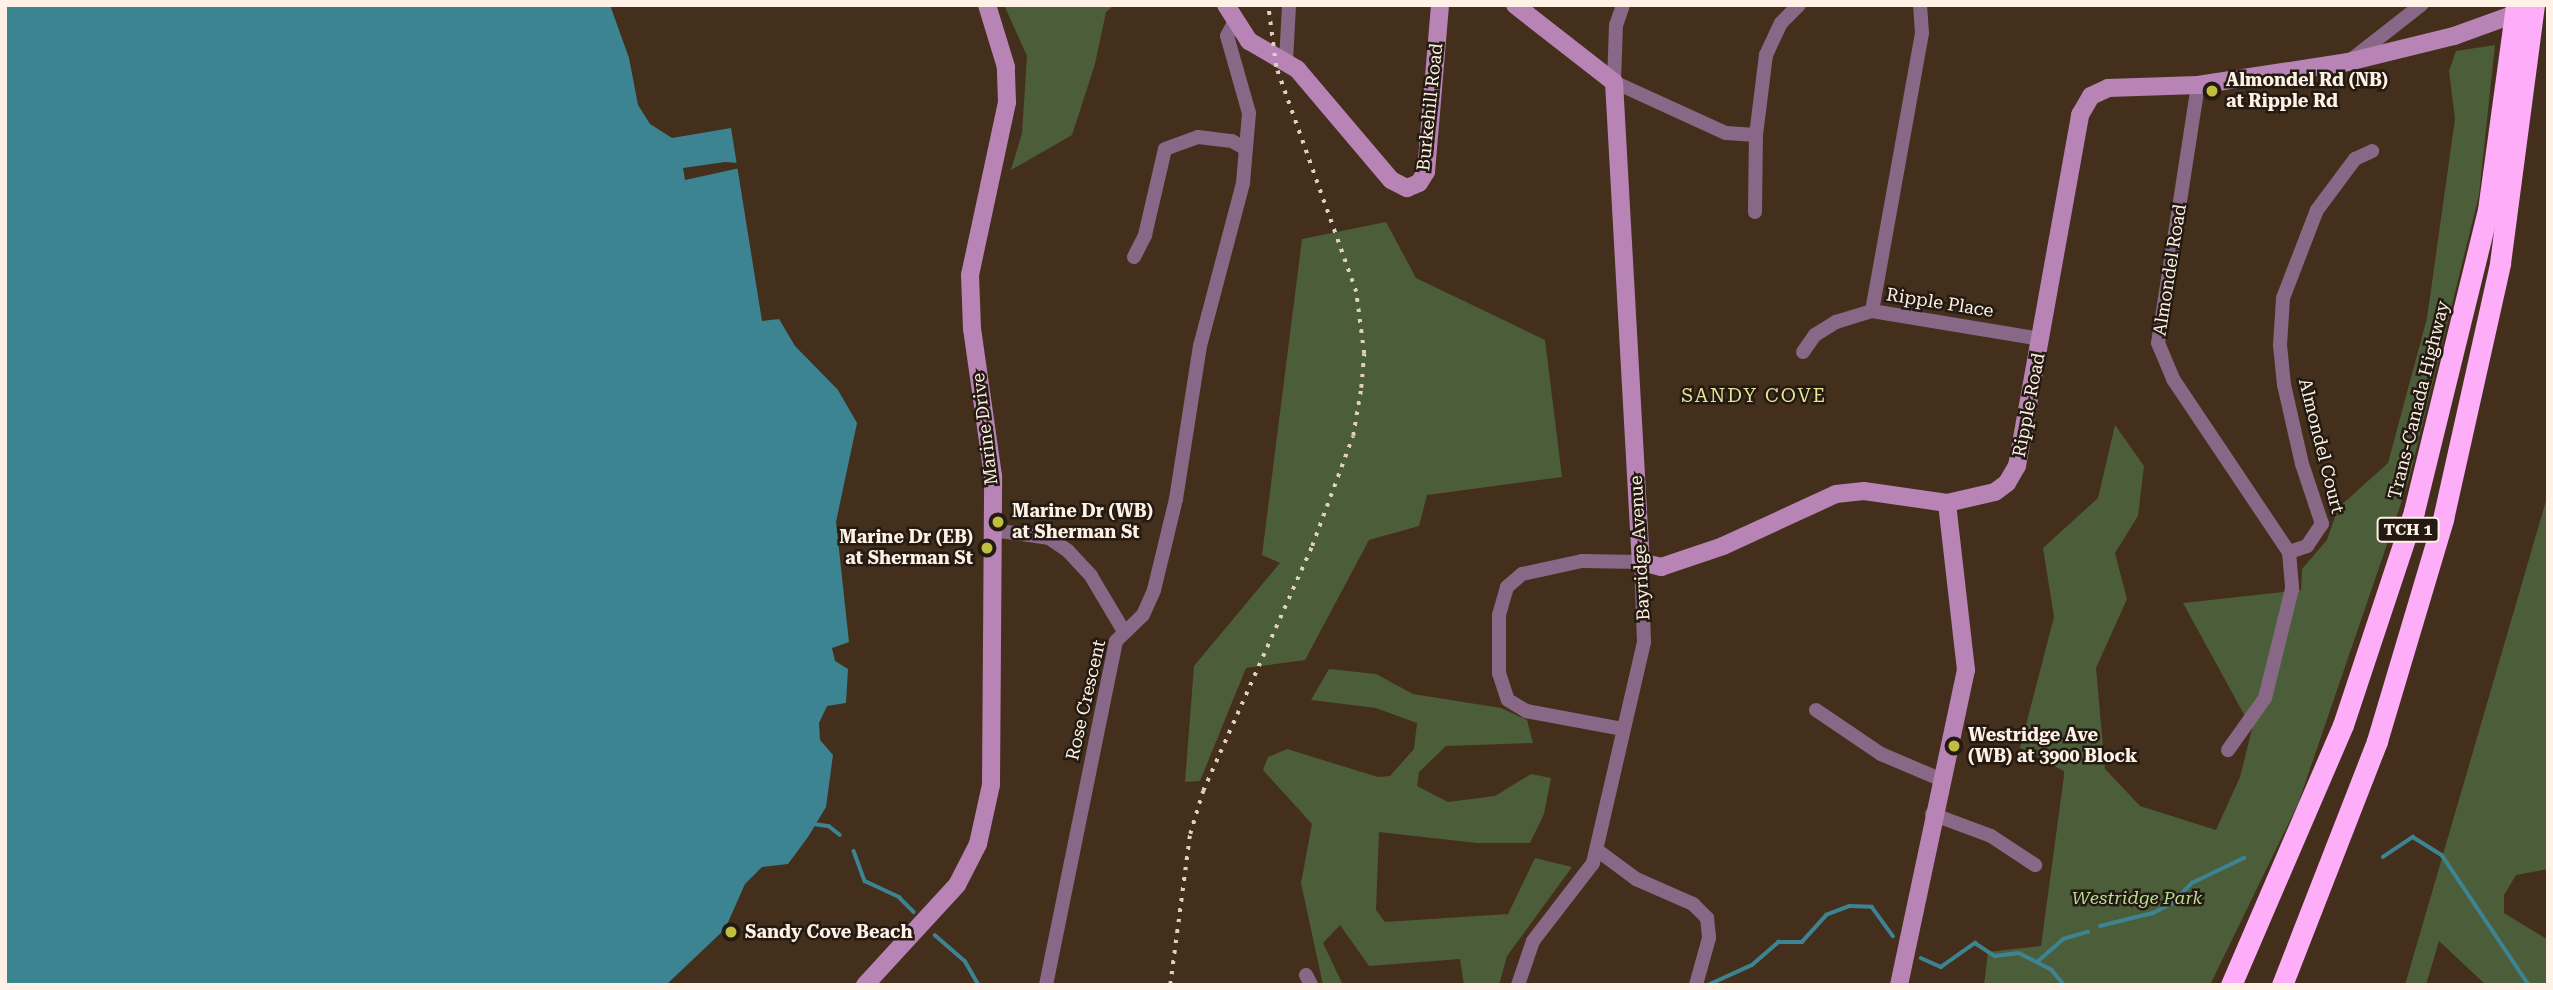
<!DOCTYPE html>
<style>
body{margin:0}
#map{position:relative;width:2553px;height:990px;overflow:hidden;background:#442f1c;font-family:"Roboto Serif",serif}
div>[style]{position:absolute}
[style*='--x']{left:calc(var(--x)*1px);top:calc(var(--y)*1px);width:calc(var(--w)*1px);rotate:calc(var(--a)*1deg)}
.green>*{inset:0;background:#4c5d39}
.water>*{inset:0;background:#3d8493}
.pier>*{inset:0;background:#442f1c}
.stream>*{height:3.5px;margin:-1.75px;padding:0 1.75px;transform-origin:1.75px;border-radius:1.75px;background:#3d8493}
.street>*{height:14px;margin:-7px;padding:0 7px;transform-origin:7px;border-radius:7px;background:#896887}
.secondary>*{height:18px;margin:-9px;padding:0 9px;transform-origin:9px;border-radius:9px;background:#b884b5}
.highway>*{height:21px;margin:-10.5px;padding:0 10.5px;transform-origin:10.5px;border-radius:10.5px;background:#feadf9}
.rail>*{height:3.5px;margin-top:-1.75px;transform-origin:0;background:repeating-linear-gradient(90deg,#dfd0c3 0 3.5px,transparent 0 10.5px)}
.dots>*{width:19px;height:19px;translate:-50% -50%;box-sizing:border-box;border:4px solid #231a11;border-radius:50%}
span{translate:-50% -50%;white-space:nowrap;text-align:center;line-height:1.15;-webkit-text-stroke:5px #231a11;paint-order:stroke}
.shield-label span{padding:2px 5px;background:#231a11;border:2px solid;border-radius:5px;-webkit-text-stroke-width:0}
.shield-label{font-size:16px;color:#fff1e5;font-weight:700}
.poi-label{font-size:18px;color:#fff1e5;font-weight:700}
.left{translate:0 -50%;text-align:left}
.right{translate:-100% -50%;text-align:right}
.street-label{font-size:18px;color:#fff1e5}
.park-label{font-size:18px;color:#badd94;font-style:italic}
.neighbourhood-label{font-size:19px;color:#e6e596;letter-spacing:2px}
.frame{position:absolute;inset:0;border:7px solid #fff1e5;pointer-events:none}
</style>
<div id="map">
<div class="green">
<i style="clip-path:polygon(1004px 5px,1114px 5px,1106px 12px,1095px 64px,1072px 135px,1011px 170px,1022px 133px,1027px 56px)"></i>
<i style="clip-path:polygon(2495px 45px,2479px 195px,2408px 483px,2298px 804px,2210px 985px,1984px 985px,1988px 952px,2041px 946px,2064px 776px,2064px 771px,2020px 748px,2054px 617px,2043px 548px,2098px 498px,2115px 425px,2144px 466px,2138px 516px,2115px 553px,2127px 599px,2096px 668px,2105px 769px,2140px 806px,2216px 830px,2240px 777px,2252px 729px,2183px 603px,2301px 590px,2302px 569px,2327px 540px,2338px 508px,2388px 463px,2427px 318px,2455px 119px,2449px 71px,2456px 51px)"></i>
<i style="clip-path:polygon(1386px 222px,1416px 278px,1545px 340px,1562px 477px,1427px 495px,1419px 526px,1369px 540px,1305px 660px,1246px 668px,1200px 781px,1185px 782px,1194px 666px,1280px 563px,1262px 555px,1302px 239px)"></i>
<i style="clip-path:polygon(2548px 494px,2548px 869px,2516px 875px,2504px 895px,2504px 913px,2548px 940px,2548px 985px,2486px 985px,2439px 941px,2426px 985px,2405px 985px)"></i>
<i style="clip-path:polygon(1329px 669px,1376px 674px,1413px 694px,1501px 708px,1527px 720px,1533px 743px,1446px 746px,1419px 772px,1417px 786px,1448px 802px,1495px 796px,1531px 774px,1551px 778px,1544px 814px,1530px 843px,1477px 843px,1379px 832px,1376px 910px,1385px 922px,1508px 914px,1535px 858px,1572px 867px,1507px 956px,1499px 985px,1464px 985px,1460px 959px,1369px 966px,1340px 925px,1323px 943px,1343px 985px,1323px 985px,1301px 883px,1312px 824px,1263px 770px,1268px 757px,1287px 749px,1378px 777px,1390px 776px,1414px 749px,1417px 723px,1376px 708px,1311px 700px)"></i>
</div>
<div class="water">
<i style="clip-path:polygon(5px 5px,610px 5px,629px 58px,638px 105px,650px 124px,672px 138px,731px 128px,762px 321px,779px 319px,795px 346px,838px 390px,857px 423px,836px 522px,849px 642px,832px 648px,835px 661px,848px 669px,846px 703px,827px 706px,819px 723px,820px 740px,833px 755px,826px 807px,808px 837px,788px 864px,762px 867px,745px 884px,725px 929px,666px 985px,5px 985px)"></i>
</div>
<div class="pier">
<i style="clip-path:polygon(725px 162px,739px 163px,740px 168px,685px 180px,683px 168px)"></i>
</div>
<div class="stream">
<i style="--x:814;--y:824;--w:15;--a:8"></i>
<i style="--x:829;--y:826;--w:14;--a:39"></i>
<i style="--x:854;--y:851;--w:32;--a:70"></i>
<i style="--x:865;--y:881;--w:38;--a:25"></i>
<i style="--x:899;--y:897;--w:21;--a:45"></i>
<i style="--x:2383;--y:857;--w:36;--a:-34"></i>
<i style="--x:2413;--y:837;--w:34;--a:32"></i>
<i style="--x:2442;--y:855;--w:156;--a:56.2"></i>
<i style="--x:2100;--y:926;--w:55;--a:-13.8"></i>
<i style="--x:2153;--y:913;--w:20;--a:-27"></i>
<i style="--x:2171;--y:904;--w:30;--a:-45"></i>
<i style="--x:2192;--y:883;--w:58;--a:-25.7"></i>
<i style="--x:935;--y:935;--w:40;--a:41"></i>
<i style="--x:965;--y:961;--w:28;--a:60"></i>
<i style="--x:1921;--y:958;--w:22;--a:24"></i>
<i style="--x:1941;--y:967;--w:42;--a:-35.2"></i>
<i style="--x:1975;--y:943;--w:24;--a:33"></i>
<i style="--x:1995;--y:956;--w:24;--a:-7"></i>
<i style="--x:2019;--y:953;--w:37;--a:27"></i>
<i style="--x:2052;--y:970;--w:19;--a:51"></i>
<i style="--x:2037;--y:962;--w:35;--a:-41"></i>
<i style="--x:2063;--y:939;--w:26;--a:-16"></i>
<i style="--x:1708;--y:985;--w:48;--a:-24.4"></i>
<i style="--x:1752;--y:965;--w:35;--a:-41"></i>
<i style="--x:1778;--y:942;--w:24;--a:0"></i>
<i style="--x:1802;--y:942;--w:36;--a:-48"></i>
<i style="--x:1826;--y:915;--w:25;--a:-21"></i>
<i style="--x:1849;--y:906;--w:23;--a:2"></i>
<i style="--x:1872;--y:907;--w:36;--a:54"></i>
</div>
<div class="street">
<i style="--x:1623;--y:5;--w:21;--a:109"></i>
<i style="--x:1616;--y:25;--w:57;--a:92"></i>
<i style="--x:1614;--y:82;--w:123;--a:24.5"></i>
<i style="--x:1726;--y:133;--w:30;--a:4"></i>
<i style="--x:1756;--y:135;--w:81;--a:-82.9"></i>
<i style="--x:1766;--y:55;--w:35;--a:-65"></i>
<i style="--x:1781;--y:23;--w:25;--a:-45"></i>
<i style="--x:2352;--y:59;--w:88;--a:-38"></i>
<i style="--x:1286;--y:61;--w:56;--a:-86.9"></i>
<i style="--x:2198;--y:85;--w:261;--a:98.8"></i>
<i style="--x:2158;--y:343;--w:39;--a:67"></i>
<i style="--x:2173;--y:379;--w:208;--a:56.2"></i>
<i style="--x:2289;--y:552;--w:37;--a:85"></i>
<i style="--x:2292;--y:589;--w:112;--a:103.9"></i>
<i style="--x:2265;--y:698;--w:64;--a:125.4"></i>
<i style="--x:1755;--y:212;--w:77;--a:-89.3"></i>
<i style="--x:1134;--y:257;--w:25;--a:-63"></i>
<i style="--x:1145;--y:235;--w:88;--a:-76.9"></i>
<i style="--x:1165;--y:149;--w:35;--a:-20"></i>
<i style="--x:1198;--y:137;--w:34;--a:7"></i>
<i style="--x:1232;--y:141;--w:14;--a:30"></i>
<i style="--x:1872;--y:311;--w:282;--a:-79.8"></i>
<i style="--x:1922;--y:33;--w:28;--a:-94"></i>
<i style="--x:1803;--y:352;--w:21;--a:-55"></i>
<i style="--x:1815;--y:335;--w:25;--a:-32"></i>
<i style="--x:1836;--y:322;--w:38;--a:-17"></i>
<i style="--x:1872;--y:311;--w:171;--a:9.4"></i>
<i style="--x:993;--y:530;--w:57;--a:8.1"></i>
<i style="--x:1049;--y:538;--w:23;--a:34"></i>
<i style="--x:1068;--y:551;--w:34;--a:47"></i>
<i style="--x:1091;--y:576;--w:63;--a:59.3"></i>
<i style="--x:2289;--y:552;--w:19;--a:-18"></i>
<i style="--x:2307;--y:546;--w:27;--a:-56"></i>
<i style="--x:2322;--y:524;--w:63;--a:-108.4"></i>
<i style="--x:2302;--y:464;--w:81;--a:-102.8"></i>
<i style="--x:2284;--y:385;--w:40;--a:-95.7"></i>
<i style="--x:2280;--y:345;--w:47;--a:-86.3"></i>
<i style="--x:2283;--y:298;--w:94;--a:-68.9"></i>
<i style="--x:2317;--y:210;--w:64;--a:-53.3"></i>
<i style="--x:2355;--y:159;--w:19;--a:-25"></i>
<i style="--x:1816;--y:710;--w:78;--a:34.1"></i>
<i style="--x:1881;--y:754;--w:64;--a:23"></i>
<i style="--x:1932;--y:814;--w:63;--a:20.4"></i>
<i style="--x:1991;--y:836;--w:53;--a:33.4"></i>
<i style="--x:1597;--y:850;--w:49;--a:36.6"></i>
<i style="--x:1636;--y:879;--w:62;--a:23.7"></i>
<i style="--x:1693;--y:904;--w:20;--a:45"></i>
<i style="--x:1707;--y:918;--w:20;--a:84"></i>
<i style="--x:1709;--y:938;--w:49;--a:105.5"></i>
<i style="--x:1306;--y:975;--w:11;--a:63"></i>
<i style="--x:1046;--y:985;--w:351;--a:-78.5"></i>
<i style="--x:1116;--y:641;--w:37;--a:-44"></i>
<i style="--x:1143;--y:615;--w:27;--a:-66"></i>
<i style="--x:1154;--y:590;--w:94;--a:-76.4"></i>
<i style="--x:1176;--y:499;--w:155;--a:-81.1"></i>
<i style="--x:1200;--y:346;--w:169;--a:-75.2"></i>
<i style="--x:1243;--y:183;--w:70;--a:-85.1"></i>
<i style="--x:1249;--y:113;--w:80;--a:-105.9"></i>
<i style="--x:1227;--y:36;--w:15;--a:-62"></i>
<i style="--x:1518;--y:985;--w:46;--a:-71.2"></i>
<i style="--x:1533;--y:941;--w:98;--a:-52.4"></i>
<i style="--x:1593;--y:863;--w:227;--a:-77"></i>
<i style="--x:1644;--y:642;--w:80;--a:-92.1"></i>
<i style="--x:1641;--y:562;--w:59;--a:-179"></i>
<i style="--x:1582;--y:561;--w:61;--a:167.8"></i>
<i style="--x:1522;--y:574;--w:20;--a:139"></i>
<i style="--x:1507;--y:587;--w:29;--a:106"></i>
<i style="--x:1499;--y:615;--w:58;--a:90"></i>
<i style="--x:1499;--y:673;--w:28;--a:72"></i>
<i style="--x:1508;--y:700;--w:21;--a:31"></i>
<i style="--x:1526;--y:711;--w:99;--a:10.5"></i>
</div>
<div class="secondary">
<i style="--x:1226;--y:5;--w:43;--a:57.4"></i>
<i style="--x:1249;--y:41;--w:56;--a:30.3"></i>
<i style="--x:1297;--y:69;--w:145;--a:49.7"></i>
<i style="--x:1391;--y:180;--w:18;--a:27"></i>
<i style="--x:1407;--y:188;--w:13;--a:-23"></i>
<i style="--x:1419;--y:183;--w:13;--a:-58"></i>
<i style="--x:1426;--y:172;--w:168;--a:-85.2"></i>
<i style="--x:1515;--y:5;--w:125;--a:37.9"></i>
<i style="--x:1614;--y:82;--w:481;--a:86.8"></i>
<i style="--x:1641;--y:562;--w:21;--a:14"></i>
<i style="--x:1661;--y:567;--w:65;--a:-18.7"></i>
<i style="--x:1723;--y:546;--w:124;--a:-24.7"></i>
<i style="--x:1836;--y:494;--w:28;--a:-6"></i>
<i style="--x:1864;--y:491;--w:84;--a:8.2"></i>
<i style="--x:1947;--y:503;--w:49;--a:-12.9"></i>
<i style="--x:1995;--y:492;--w:15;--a:-37"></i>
<i style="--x:2007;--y:483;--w:20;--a:-60"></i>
<i style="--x:2017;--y:466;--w:357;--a:-79.8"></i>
<i style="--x:2080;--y:115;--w:22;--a:-60"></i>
<i style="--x:2091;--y:96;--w:19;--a:-25"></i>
<i style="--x:2108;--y:88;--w:90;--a:-1.9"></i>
<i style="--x:2198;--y:85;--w:152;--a:-8.7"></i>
<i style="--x:2348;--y:62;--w:109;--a:-13.8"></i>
<i style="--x:2454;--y:36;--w:73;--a:-19.9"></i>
<i style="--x:865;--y:985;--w:136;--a:-47.4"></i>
<i style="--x:957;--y:885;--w:46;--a:-62.9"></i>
<i style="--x:978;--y:844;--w:60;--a:-77.6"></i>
<i style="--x:991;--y:785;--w:309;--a:-89.6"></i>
<i style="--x:993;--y:476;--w:148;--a:-98.1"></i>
<i style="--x:972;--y:329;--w:54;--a:-92.1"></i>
<i style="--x:970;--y:275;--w:177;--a:-77.9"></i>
<i style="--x:1007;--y:102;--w:35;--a:-92"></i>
<i style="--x:1006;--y:67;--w:65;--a:-107"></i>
<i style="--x:1899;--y:985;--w:322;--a:-78"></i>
<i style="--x:1966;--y:670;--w:168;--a:-96.5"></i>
</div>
<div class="highway">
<i style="--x:2231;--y:985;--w:283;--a:-66.7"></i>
<i style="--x:2343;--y:725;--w:225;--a:-71.6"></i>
<i style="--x:2414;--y:511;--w:310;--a:-76.2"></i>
<i style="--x:2488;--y:210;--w:207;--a:-82.2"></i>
<i style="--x:2282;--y:985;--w:262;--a:-68.7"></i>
<i style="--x:2377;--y:741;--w:232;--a:-73.4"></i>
<i style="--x:2443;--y:519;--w:262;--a:-77.4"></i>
<i style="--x:2500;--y:263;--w:260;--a:-82.5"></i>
</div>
<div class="rail">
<i style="--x:1170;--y:985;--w:152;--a:-82.5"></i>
<i style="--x:1190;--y:834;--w:45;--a:-73.2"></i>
<i style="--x:1203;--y:791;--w:268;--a:-66"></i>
<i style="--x:1312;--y:546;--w:117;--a:-69.6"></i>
<i style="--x:1353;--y:436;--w:49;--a:-80.5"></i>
<i style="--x:1361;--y:388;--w:34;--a:-85"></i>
<i style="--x:1364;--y:354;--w:63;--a:-97.4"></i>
<i style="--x:1356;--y:292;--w:239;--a:-109.6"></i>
<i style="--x:1276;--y:67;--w:63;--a:-97.4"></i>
</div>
<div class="dots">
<i style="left:2212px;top:91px;background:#c1bd40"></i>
<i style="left:998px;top:522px;background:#c1bd40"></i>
<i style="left:987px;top:548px;background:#c1bd40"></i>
<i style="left:1954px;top:746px;background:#c1bd40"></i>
<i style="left:731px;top:932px;background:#c1bd40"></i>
</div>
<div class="shield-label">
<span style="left:2408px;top:530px">TCH 1</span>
</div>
<div class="poi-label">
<span class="left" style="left:2226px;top:91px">Almondel Rd (NB)<br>at Ripple Rd</span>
<span class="left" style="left:1012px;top:522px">Marine Dr (WB)<br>at Sherman St</span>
<span class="right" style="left:973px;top:548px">Marine Dr (EB)<br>at Sherman St</span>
<span class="left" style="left:1968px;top:746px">Westridge Ave<br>(WB) at 3900 Block</span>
<span class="left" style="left:745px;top:932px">Sandy Cove Beach</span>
</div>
<div class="street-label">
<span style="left:1430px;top:107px;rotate:-84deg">Burkehill Road</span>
<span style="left:2170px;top:270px;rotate:-81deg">Almondel Road</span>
<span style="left:1940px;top:303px;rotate:9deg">Ripple Place</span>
<span style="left:2419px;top:400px;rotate:-76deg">Trans-Canada Highway</span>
<span style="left:2029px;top:405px;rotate:-79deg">Ripple Road</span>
<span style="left:985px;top:429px;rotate:-97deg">Marine Drive</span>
<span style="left:2321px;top:446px;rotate:76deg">Almondel Court</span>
<span style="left:1640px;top:548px;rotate:-93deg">Bayridge Avenue</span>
<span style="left:1086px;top:700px;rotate:-77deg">Rose Crescent</span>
</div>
<div class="park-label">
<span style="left:2137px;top:898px">Westridge Park</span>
</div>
<div class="neighbourhood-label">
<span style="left:1754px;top:396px">SANDY COVE</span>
</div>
<div class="frame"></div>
</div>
